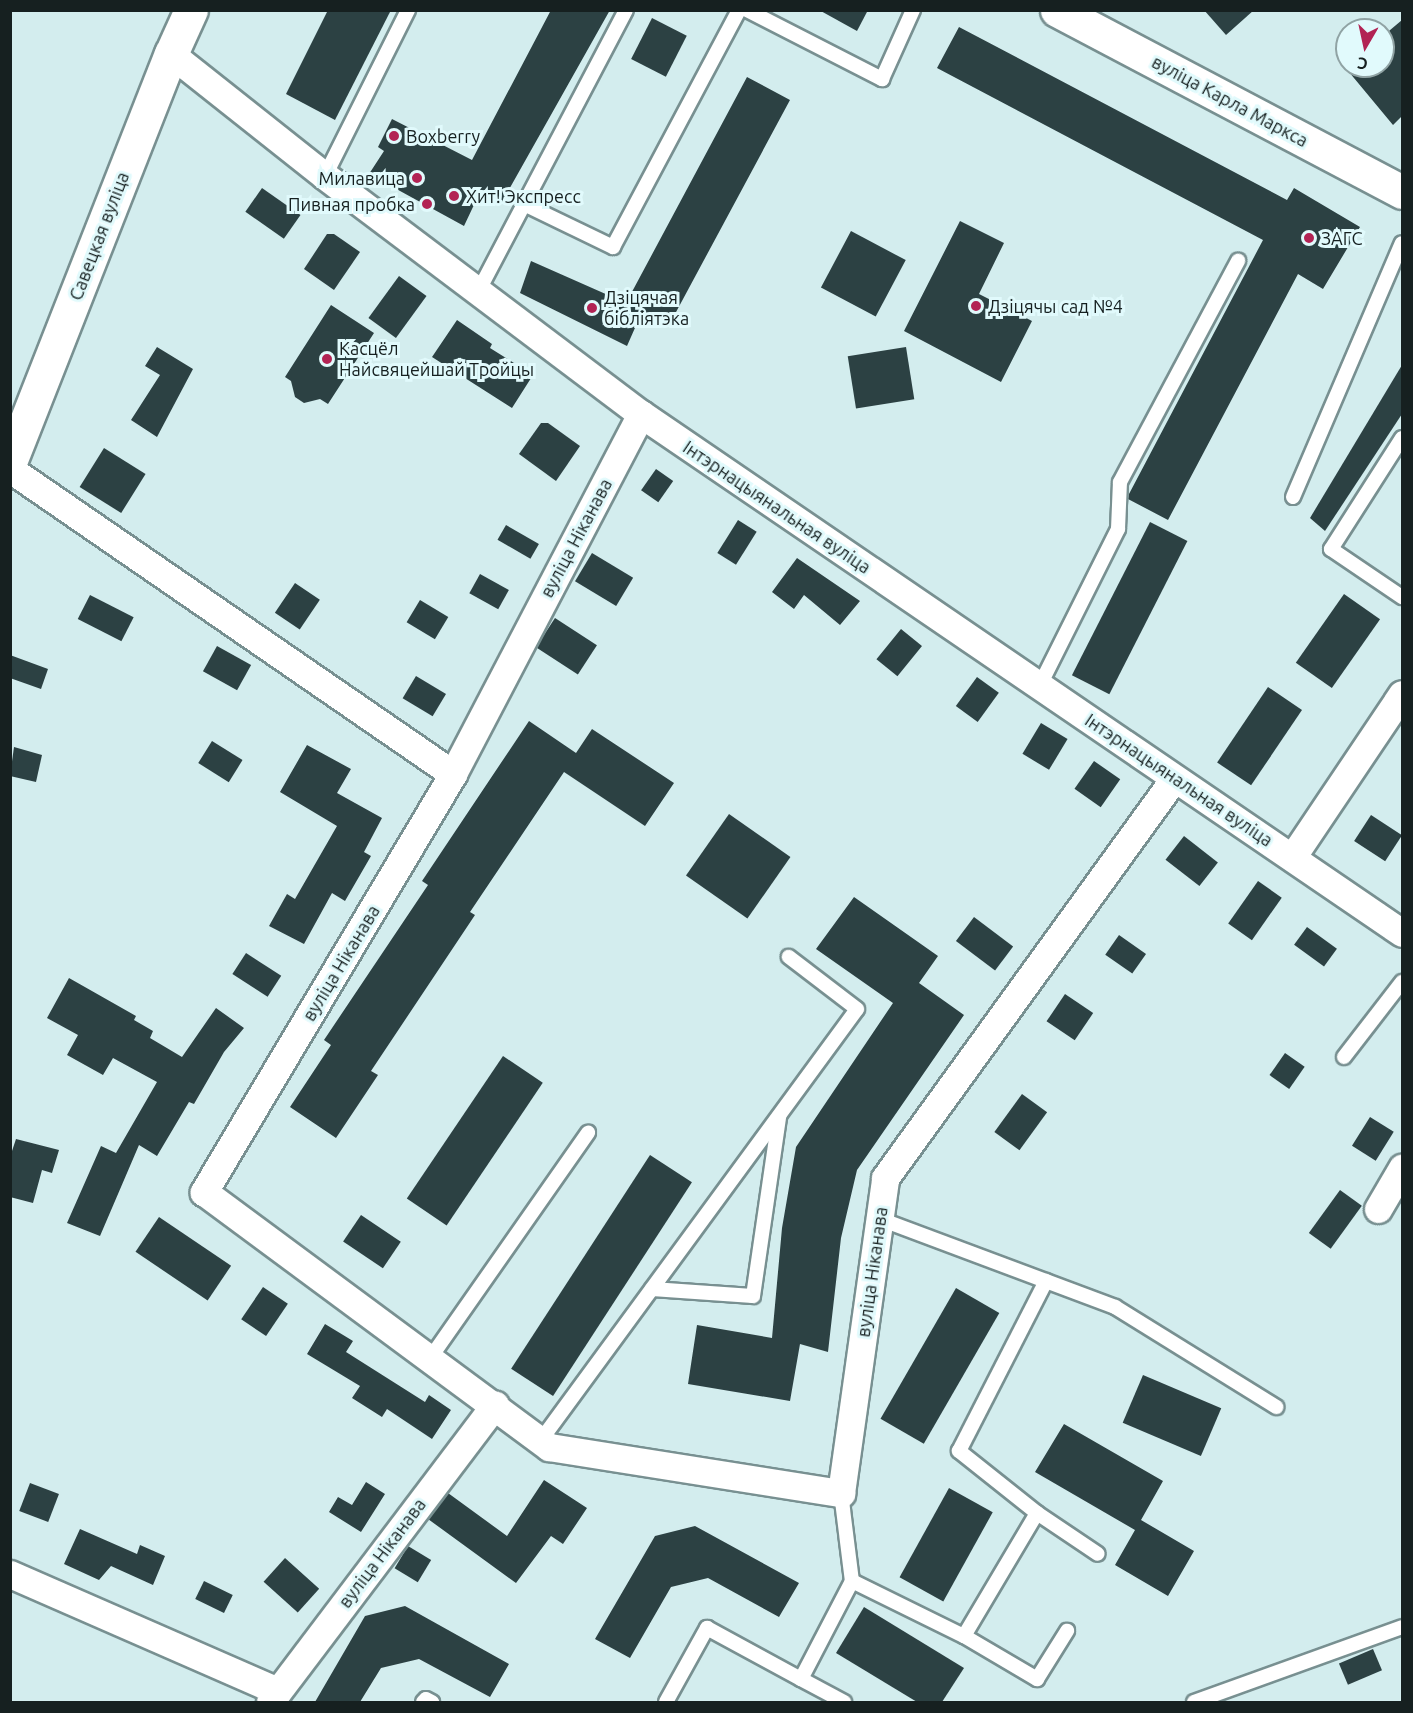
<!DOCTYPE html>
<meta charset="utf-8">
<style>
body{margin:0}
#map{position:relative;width:1413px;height:1713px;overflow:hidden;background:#d3edee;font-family:Ubuntu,sans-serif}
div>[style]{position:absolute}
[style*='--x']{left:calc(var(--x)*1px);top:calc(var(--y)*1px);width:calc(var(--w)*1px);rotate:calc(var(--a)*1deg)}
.building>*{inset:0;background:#2c4143;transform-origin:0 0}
.roads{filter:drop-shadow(2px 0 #789091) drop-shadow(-2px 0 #789091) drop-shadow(0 2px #789091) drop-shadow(0 -2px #789091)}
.lane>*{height:14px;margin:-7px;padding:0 7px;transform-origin:7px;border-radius:7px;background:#fff}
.street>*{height:27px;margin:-13.5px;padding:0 13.5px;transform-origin:13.5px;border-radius:13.5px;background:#fff}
.secondary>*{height:33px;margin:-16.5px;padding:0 16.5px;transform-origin:16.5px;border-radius:16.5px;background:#fff}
.dots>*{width:16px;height:16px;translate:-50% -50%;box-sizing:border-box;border:3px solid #e1fafc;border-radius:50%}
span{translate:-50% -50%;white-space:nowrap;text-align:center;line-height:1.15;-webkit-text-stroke:6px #e1fafc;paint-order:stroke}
.street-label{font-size:18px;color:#162020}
.poi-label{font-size:18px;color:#162020}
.left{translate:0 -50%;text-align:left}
.right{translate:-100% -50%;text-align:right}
.frame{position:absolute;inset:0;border:12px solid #162020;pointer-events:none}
.north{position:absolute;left:1335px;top:18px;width:60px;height:60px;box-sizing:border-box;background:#e1fafc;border:2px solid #90a3a4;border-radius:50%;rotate:189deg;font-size:16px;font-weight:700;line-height:24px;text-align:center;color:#162020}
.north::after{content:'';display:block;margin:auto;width:21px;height:27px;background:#b22354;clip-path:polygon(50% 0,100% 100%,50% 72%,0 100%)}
</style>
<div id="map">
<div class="building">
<i style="clip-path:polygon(328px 10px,391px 10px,335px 120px,286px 94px)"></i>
<i style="clip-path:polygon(551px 10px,610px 10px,502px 202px,481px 190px,464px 226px,369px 174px,384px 151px,378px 147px,392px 119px,472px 160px)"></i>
<i style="clip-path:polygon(819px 10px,868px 10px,857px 31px)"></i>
<i style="clip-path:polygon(1204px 10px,1254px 10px,1226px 35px)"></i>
<i style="left:652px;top:18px;width:39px;height:46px;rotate:27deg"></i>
<i style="clip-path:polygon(1402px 20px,1402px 116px,1393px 125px,1344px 66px,1383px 66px,1383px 36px)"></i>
<i style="clip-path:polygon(959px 27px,1287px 200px,1294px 188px,1360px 227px,1323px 289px,1298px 274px,1168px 520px,1128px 499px,1129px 494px,1263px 240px,937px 68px)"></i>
<i style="clip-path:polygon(747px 77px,790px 100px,668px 327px,642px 312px,627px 346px,520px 293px,531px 261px,626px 303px)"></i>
<i style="left:262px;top:188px;width:47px;height:29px;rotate:35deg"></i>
<i style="clip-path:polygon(960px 221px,1004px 243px,979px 294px,1032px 321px,1001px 382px,904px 331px)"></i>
<i style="left:851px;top:231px;width:62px;height:64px;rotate:28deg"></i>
<i style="clip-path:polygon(327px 234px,334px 234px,360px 252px,334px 290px,304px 269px)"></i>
<i style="left:399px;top:276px;width:34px;height:52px;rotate:36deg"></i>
<i style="clip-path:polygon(331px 305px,374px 333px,328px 404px,320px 399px,304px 403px,295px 397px,291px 381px,285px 377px)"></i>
<i style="clip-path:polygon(457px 320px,492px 344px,490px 348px,533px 375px,512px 408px,432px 357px)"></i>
<i style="clip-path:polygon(157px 347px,193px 369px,157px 437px,131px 420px,160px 375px,145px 366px)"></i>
<i style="left:906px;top:347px;width:53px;height:59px;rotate:81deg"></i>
<i style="clip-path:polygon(1402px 365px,1402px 414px,1325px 531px,1310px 518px)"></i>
<i style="clip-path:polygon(541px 423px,548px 423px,580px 446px,556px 481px,519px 454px)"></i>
<i style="left:104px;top:448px;width:49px;height:46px;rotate:32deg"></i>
<i style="left:656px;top:469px;width:21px;height:26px;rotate:35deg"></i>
<i style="left:738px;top:520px;width:22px;height:39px;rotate:32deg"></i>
<i style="left:1150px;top:522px;width:42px;height:172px;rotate:27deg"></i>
<i style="left:506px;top:525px;width:38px;height:17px;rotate:30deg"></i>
<i style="left:592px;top:553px;width:48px;height:33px;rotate:31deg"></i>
<i style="clip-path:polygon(797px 558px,860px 601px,840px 625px,804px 595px,794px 609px,772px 592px)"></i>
<i style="left:480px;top:574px;width:33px;height:22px;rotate:29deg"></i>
<i style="left:295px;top:583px;width:30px;height:36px;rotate:34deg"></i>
<i style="left:1344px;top:594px;width:44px;height:84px;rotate:35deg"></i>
<i style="left:90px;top:595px;width:49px;height:27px;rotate:27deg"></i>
<i style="left:420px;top:600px;width:33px;height:26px;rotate:31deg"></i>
<i style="left:555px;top:618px;width:50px;height:35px;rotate:33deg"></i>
<i style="left:901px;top:629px;width:27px;height:39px;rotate:39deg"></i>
<i style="left:217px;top:646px;width:39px;height:29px;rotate:29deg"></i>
<i style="clip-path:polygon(10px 655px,48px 669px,41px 689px,10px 678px)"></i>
<i style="left:416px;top:676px;width:35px;height:26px;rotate:31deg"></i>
<i style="left:977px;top:677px;width:27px;height:36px;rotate:36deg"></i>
<i style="left:1268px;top:687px;width:41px;height:91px;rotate:34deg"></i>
<i style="clip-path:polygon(529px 721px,576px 753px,592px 729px,674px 783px,645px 826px,564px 772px,470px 912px,475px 915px,371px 1071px,378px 1075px,336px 1138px,290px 1107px,331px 1045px,324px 1040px,428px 885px,422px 881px)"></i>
<i style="left:1041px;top:723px;width:31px;height:36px;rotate:31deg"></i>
<i style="left:212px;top:741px;width:36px;height:26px;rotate:32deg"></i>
<i style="clip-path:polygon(307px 745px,351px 769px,337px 793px,382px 818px,364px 852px,371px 856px,345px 901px,332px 893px,304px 944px,269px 926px,287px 894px,295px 899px,337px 826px,280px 792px)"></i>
<i style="clip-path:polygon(14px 747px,42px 755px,36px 782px,10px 776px)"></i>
<i style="left:1094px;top:761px;width:32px;height:34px;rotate:35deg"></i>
<i style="left:729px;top:814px;width:75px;height:75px;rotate:35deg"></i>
<i style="left:1371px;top:815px;width:37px;height:31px;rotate:33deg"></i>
<i style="left:1184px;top:836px;width:43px;height:30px;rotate:38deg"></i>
<i style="left:1258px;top:881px;width:29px;height:52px;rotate:35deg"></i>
<i style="clip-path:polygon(854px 897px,938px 956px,919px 983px,964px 1015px,857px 1170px,841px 1238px,828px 1352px,800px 1344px,790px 1401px,688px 1384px,697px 1325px,772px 1338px,782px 1228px,796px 1147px,893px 1003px,816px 949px)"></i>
<i style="left:974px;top:917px;width:49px;height:30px;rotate:37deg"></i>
<i style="left:1307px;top:927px;width:37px;height:22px;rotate:36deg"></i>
<i style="left:1119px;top:935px;width:33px;height:24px;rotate:35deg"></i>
<i style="left:246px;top:953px;width:42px;height:25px;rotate:33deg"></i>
<i style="clip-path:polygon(69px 978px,136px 1016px,134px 1020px,153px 1031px,150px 1038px,182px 1057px,216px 1008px,244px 1028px,224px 1052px,194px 1104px,189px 1102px,157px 1156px,139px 1145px,100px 1236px,67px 1223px,101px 1146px,116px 1153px,157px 1082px,113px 1058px,103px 1075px,67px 1055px,78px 1035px,47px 1018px)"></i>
<i style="left:1065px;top:994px;width:34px;height:33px;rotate:34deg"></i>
<i style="left:1285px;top:1053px;width:24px;height:27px;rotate:35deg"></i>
<i style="left:503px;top:1056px;width:48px;height:172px;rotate:34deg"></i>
<i style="left:1022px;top:1094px;width:31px;height:47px;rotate:36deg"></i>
<i style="left:1370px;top:1117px;width:28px;height:34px;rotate:32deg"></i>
<i style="clip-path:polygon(16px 1139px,59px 1150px,52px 1173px,42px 1170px,33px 1203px,10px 1197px,10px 1157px)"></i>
<i style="left:650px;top:1155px;width:50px;height:255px;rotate:33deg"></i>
<i style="left:1340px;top:1190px;width:27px;height:53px;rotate:36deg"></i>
<i style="left:361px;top:1215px;width:48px;height:32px;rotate:34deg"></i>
<i style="left:159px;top:1217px;width:87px;height:42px;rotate:34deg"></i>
<i style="left:263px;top:1287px;width:30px;height:39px;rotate:34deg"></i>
<i style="left:956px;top:1288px;width:50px;height:151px;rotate:30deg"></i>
<i style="clip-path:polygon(325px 1324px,353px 1341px,346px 1352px,425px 1402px,429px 1395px,451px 1410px,432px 1439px,387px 1409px,382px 1417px,352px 1398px,360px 1386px,307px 1354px)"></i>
<i style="left:1143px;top:1375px;width:85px;height:52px;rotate:23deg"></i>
<i style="clip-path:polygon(1064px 1424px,1163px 1481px,1141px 1520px,1194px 1551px,1168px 1596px,1115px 1565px,1135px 1530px,1035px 1472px)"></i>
<i style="clip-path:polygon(544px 1480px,587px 1508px,563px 1544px,551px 1536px,516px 1583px,428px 1519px,448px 1493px,507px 1536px)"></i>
<i style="clip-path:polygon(366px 1482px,385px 1494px,361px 1532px,329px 1512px,338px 1497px,352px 1505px)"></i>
<i style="left:30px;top:1483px;width:31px;height:30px;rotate:21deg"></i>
<i style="left:949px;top:1488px;width:50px;height:102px;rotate:29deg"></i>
<i style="clip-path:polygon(695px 1526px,799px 1583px,779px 1617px,708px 1578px,671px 1587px,630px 1658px,595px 1639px,655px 1536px)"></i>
<i style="clip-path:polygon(80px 1529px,137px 1554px,140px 1545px,165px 1556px,153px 1585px,111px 1566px,99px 1580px,64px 1564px)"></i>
<i style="left:408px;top:1546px;width:27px;height:26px;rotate:31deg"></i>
<i style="left:285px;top:1558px;width:46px;height:32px;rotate:42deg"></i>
<i style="left:204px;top:1581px;width:32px;height:20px;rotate:26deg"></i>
<i style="clip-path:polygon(405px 1606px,509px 1664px,490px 1697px,419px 1659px,381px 1668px,360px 1702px,315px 1702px,365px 1616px)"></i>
<i style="clip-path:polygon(864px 1607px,964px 1668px,942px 1702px,917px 1702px,836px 1653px)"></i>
<i style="left:1373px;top:1649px;width:23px;height:37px;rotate:67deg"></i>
</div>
<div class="roads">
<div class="lane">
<i style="--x:747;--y:10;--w:152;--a:27.1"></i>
<i style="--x:882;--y:79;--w:76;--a:-65.8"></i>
<i style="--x:325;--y:176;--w:186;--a:-63.4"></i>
<i style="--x:524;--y:204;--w:99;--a:25.8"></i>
<i style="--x:613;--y:247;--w:268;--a:-62"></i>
<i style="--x:479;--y:290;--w:316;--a:-62.3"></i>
<i style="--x:1402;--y:438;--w:132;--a:122.6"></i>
<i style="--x:1331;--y:549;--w:86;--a:34.1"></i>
<i style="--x:1293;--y:497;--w:276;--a:-66.8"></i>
<i style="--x:1039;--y:687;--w:177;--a:-63.4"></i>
<i style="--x:1118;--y:529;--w:47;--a:-87.6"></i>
<i style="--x:1120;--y:482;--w:251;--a:-61.9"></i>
<i style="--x:1344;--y:1057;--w:95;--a:-52.3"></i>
<i style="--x:880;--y:1219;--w:251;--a:20.5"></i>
<i style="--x:1115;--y:1307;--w:190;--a:31.8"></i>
<i style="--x:652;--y:1289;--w:101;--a:4"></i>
<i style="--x:753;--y:1296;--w:181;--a:-81.7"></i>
<i style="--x:431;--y:1357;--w:274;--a:-55"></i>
<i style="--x:541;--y:1440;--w:534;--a:-53.75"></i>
<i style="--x:857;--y:1009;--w:86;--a:-142.6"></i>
<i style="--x:841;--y:1493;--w:89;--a:82.9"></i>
<i style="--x:852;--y:1581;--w:125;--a:26.2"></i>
<i style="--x:964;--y:1636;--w:143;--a:-59.3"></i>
<i style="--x:1037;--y:1513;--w:100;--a:-141.5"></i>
<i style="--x:959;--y:1451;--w:191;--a:-62.9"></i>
<i style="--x:1037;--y:1513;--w:73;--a:33.9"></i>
<i style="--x:964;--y:1636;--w:85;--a:30.5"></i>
<i style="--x:1037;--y:1679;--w:57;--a:-58"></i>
<i style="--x:801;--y:1679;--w:49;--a:28.1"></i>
<i style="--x:423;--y:1702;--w:4;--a:-45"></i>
<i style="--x:426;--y:1699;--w:7;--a:27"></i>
<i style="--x:666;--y:1702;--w:85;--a:-61"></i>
<i style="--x:707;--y:1628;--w:107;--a:28.5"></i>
<i style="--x:801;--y:1679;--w:110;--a:-62.5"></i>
<i style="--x:1194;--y:1702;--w:221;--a:-19.8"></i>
</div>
<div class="street">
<i style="--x:171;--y:54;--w:196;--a:38.4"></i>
<i style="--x:325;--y:176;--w:396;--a:37"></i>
<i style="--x:641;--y:414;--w:921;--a:34.29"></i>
<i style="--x:641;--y:414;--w:406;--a:117.6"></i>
<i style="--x:453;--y:774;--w:487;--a:120.8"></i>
<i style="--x:204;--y:1192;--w:429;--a:36.5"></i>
<i style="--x:549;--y:1447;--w:296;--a:9"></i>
<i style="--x:841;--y:1493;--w:318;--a:-82"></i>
<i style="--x:885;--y:1178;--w:493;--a:-54.1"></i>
<i style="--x:10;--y:469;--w:538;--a:34.55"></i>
<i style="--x:1293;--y:856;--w:195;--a:-56.1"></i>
<i style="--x:1378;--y:1209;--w:48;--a:-59.7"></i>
<i style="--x:10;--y:1574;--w:292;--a:23.6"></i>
<i style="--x:270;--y:1702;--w:373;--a:-52.9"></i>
</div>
<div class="secondary">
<i style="--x:1057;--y:10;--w:390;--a:27.8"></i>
<i style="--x:10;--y:462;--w:439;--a:-68.5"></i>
<i style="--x:171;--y:54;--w:48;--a:-65.6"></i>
</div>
</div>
<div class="dots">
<i style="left:394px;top:136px;background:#b22354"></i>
<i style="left:417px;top:178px;background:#b22354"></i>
<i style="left:454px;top:196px;background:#b22354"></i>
<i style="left:427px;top:204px;background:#b22354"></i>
<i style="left:1309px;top:238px;background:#b22354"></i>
<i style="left:976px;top:306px;background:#b22354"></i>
<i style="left:592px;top:308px;background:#b22354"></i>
<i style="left:327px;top:359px;background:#b22354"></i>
</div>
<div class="street-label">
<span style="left:1230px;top:101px;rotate:28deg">вуліца Карла Маркса</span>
<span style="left:99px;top:236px;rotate:-69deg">Савецкая вуліца</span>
<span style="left:777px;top:507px;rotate:34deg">Інтэрнацыянальная вуліца</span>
<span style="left:576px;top:538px;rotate:-62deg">вуліца Ніканава</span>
<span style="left:1179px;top:780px;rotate:34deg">Інтэрнацыянальная вуліца</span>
<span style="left:341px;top:963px;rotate:-59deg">вуліца Ніканава</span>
<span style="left:872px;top:1272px;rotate:-82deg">вуліца Ніканава</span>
<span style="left:382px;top:1553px;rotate:-53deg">вуліца Ніканава</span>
</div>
<div class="poi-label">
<span class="left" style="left:406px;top:136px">Boxberry</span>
<span class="right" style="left:405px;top:178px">Милавица</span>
<span class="left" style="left:466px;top:196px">Хит! Экспресс</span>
<span class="right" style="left:415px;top:204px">Пивная пробка</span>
<span class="left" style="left:1321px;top:238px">ЗАГС</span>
<span class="left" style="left:604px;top:308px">Дзіцячая<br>бібліятэка</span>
<span class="left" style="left:988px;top:306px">Дзіцячы сад №4</span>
<span class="left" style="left:339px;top:359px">Касцёл<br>Найсвяцейшай Тройцы</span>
</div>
<div class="frame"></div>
<div class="north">С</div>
</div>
